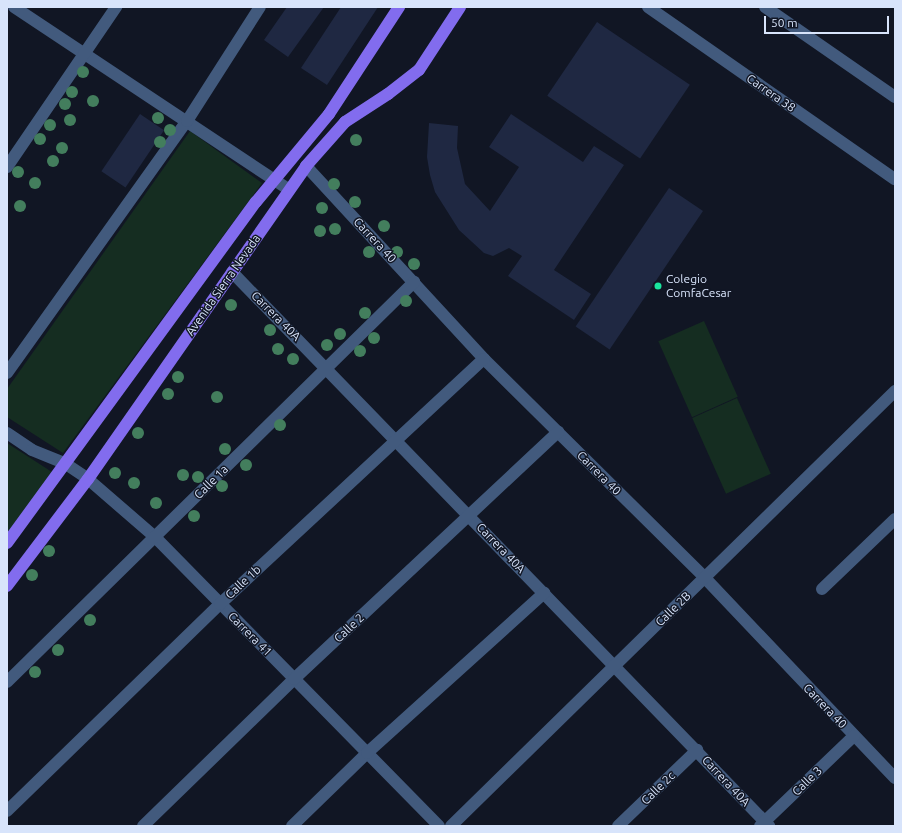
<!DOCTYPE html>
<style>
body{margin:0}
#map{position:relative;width:902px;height:833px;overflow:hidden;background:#111624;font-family:Ubuntu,sans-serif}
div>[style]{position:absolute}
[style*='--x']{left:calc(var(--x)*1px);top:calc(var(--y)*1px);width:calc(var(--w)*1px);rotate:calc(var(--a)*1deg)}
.green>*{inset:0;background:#152d21;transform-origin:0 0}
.building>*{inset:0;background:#1f2842;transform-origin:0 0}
.minor>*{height:12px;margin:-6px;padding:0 6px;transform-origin:6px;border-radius:6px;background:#425a7d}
.major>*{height:12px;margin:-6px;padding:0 6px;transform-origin:6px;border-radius:6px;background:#826cee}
.trees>*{width:12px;height:12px;margin:-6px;border-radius:50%;background:#437e5d}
.dots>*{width:11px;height:11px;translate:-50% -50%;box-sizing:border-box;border:2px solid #111624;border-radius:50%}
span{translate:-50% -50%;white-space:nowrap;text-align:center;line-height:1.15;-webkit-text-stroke:3px #111624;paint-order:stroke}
.street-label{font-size:12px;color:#d8e4fb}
.poi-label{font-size:12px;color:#d8e4fb}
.left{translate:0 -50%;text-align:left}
.frame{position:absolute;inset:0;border:8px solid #d8e4fb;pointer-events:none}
.scale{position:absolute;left:764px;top:16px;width:125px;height:18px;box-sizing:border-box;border:2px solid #d8e4fb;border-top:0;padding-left:5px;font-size:12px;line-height:14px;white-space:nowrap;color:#d8e4fb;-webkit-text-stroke:3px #111624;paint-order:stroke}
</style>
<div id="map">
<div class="green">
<i style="clip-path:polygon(190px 131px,262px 183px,63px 453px,7px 417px,7px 389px)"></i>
<i style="left:704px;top:321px;width:83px;height:50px;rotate:66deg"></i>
<i style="left:737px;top:398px;width:83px;height:49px;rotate:66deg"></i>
<i style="clip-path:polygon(7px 443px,52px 472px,7px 539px)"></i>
</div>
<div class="building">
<i style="clip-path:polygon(287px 7px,324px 7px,288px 57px,264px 40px)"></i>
<i style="clip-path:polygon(341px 7px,378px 7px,327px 85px,301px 68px)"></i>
<i style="left:597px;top:22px;width:112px;height:89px;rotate:34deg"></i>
<i style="left:140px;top:114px;width:29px;height:69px;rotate:34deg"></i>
<i style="clip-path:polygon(511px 114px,583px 162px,594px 146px,624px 165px,554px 270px,591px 294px,574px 320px,508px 276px,522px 256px,509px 248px,493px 256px,484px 253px,459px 230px,435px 192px,430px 175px,427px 157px,429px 123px,458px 126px,457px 148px,465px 184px,490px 211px,519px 167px,489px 147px)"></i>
<i style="left:669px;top:188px;width:41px;height:167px;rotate:34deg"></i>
</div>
<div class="minor">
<i style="--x:14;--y:7;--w:330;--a:33.6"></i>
<i style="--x:648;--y:7;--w:301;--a:34.9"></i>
<i style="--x:765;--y:7;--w:158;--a:34.7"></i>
<i style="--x:306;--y:166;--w:263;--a:47.3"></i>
<i style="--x:484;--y:359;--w:311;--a:44.7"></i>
<i style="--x:705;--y:578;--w:276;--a:46.5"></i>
<i style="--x:7;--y:167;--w:194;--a:-55.7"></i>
<i style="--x:232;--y:272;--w:772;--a:45.89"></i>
<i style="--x:7;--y:373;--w:310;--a:-54.5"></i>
<i style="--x:187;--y:121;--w:135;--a:-57.4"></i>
<i style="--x:7;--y:433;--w:30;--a:34"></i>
<i style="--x:32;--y:450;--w:37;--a:22"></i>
<i style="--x:66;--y:464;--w:27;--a:34"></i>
<i style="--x:88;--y:479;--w:89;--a:40.9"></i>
<i style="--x:155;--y:537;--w:405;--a:45.5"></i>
<i style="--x:822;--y:589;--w:101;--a:-43.8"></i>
<i style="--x:7;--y:682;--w:571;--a:-44.5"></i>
<i style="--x:7;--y:811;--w:297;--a:-44.2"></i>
<i style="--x:220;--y:604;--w:360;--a:-42.9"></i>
<i style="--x:143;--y:826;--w:211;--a:-44.2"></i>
<i style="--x:294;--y:679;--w:362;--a:-43.1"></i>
<i style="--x:292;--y:826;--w:105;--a:-44.2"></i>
<i style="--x:367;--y:753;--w:239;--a:-42.1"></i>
<i style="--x:451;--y:826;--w:622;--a:-44.41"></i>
<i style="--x:618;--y:826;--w:110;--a:-43.9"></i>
<i style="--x:760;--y:826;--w:130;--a:-43.8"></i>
</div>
<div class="major">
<i style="--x:7;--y:543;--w:422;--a:-53.9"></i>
<i style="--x:256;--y:202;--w:114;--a:-50.3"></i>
<i style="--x:329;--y:114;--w:128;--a:-56.8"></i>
<i style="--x:7;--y:586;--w:134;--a:-52.9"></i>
<i style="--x:88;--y:479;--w:381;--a:-55.1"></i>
<i style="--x:306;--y:166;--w:59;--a:-48.4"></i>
<i style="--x:345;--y:122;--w:51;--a:-33.1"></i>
<i style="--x:388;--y:94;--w:39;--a:-38"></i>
<i style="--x:419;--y:70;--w:75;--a:-56.9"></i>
</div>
<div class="trees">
<i style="left:83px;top:72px"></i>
<i style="left:72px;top:92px"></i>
<i style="left:93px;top:101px"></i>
<i style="left:65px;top:104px"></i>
<i style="left:158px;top:118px"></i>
<i style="left:70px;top:120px"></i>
<i style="left:50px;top:125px"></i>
<i style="left:170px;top:130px"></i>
<i style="left:40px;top:139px"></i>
<i style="left:356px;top:140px"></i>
<i style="left:160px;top:142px"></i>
<i style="left:62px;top:148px"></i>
<i style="left:53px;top:161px"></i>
<i style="left:18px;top:172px"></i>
<i style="left:35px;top:183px"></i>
<i style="left:334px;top:184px"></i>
<i style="left:355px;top:202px"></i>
<i style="left:20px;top:206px"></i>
<i style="left:322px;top:208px"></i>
<i style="left:384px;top:226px"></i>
<i style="left:335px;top:229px"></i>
<i style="left:320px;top:231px"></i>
<i style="left:369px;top:252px"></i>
<i style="left:397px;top:252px"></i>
<i style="left:414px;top:264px"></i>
<i style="left:406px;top:301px"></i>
<i style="left:231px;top:305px"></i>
<i style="left:365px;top:313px"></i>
<i style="left:270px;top:330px"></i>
<i style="left:340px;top:334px"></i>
<i style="left:374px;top:338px"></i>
<i style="left:327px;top:345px"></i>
<i style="left:278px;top:349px"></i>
<i style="left:360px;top:351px"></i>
<i style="left:293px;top:359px"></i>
<i style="left:178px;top:377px"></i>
<i style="left:168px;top:394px"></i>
<i style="left:217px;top:397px"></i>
<i style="left:280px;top:425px"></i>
<i style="left:138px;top:433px"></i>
<i style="left:225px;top:449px"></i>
<i style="left:246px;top:465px"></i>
<i style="left:115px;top:473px"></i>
<i style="left:183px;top:475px"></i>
<i style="left:198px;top:477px"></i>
<i style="left:134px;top:483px"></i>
<i style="left:222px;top:486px"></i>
<i style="left:156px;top:503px"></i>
<i style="left:194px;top:516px"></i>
<i style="left:49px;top:551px"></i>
<i style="left:32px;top:575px"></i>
<i style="left:90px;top:620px"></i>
<i style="left:58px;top:650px"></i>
<i style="left:35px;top:672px"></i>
</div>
<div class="dots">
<i style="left:658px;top:286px;background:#1ae59e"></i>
</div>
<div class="street-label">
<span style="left:771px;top:93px;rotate:35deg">Carrera 38</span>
<span style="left:375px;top:240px;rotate:47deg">Carrera 40</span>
<span style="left:223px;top:285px;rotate:-55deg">Avenida Sierra Nevada</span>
<span style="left:276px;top:316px;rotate:45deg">Carrera 40A</span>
<span style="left:599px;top:473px;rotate:45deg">Carrera 40</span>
<span style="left:211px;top:482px;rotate:-45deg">Calle 1a</span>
<span style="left:501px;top:548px;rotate:46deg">Carrera 40A</span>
<span style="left:243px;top:582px;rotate:-43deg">Calle 1b</span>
<span style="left:673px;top:609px;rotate:-44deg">Calle 2B</span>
<span style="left:349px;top:628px;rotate:-43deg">Calle 2</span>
<span style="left:250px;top:634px;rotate:45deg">Carrera 41</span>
<span style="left:825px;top:706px;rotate:46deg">Carrera 40</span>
<span style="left:726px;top:781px;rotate:47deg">Carrera 40A</span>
<span style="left:807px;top:781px;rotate:-44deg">Calle 3</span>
<span style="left:658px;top:788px;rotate:-44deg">Calle 2c</span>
</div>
<div class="poi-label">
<span class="left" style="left:666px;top:286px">Colegio<br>ComfaCesar</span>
</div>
<div class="frame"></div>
<div class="scale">50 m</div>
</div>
